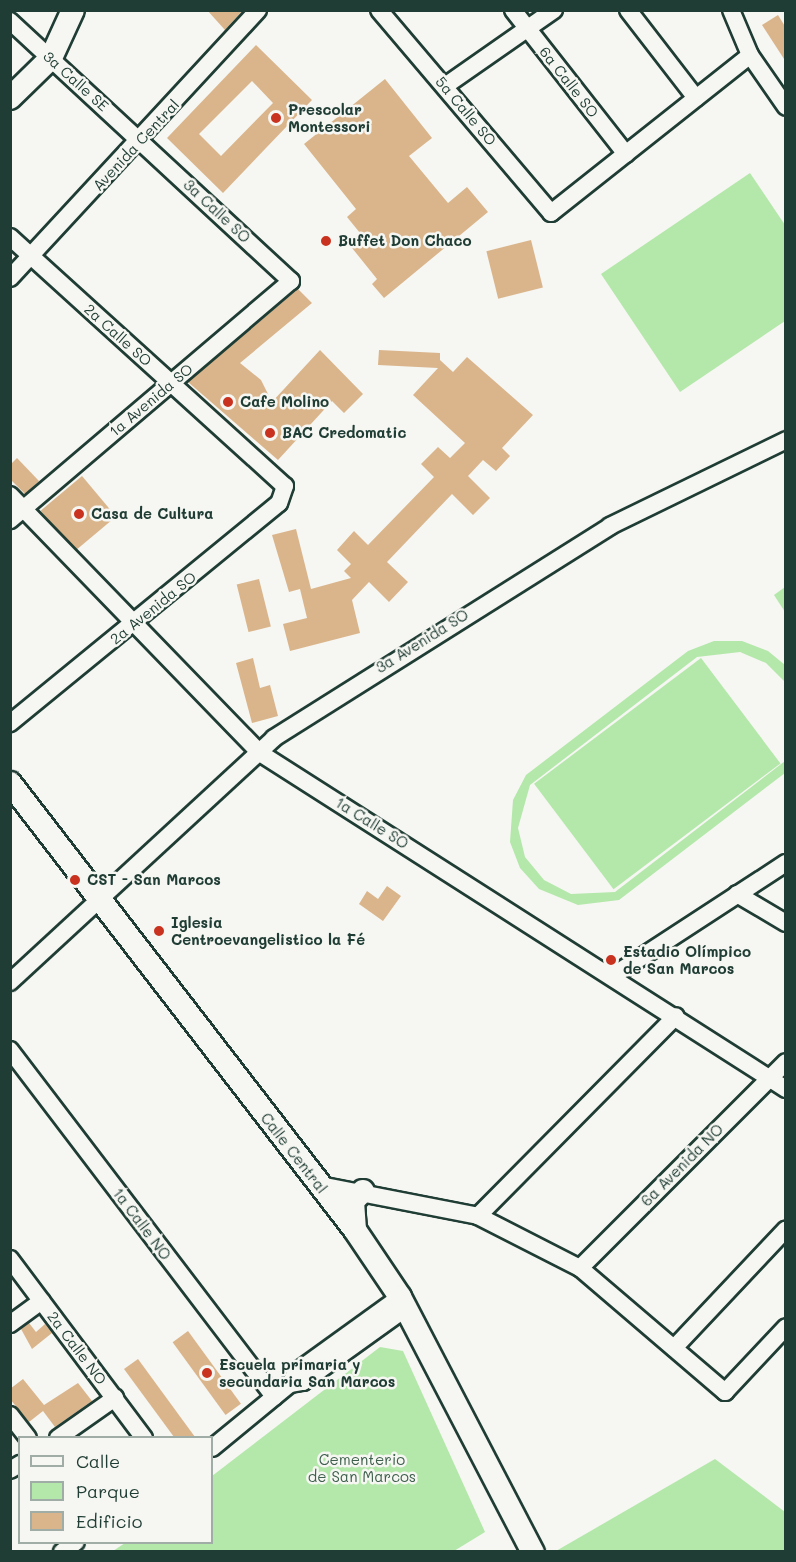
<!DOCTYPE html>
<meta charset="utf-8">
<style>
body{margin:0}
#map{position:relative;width:796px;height:1562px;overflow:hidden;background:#f6f6f2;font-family:Mali,sans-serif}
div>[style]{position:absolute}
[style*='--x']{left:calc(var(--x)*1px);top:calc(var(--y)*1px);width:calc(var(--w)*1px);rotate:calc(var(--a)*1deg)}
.green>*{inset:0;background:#b3e8aa;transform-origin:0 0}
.building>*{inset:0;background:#dab58b;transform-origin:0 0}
.roads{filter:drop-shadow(2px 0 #1f3d34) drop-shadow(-2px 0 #1f3d34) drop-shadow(0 2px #1f3d34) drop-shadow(0 -2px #1f3d34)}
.street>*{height:16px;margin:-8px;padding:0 8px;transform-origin:8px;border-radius:8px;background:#f6f6f2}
.secondary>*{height:22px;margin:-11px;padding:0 11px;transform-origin:11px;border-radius:11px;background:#f6f6f2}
.dots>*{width:16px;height:16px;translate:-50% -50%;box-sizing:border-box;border:3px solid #f6f6f2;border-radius:50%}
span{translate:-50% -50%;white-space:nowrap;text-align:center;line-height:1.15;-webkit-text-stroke:5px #f6f6f2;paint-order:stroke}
.street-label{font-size:15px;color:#1f3d34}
.poi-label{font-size:15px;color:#1f3d34;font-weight:700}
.left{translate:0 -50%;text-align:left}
.park-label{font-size:15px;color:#3d5f4c}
.frame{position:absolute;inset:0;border:12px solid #1f3d34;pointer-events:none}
.legend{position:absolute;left:18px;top:1436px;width:195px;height:108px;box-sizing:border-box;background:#f6f6f2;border:2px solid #a0aca6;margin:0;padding:8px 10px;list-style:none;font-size:18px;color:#1f3d34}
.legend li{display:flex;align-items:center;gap:12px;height:30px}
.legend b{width:30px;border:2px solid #a0aca6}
</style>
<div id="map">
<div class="green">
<i style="clip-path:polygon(750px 173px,785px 225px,785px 321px,680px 392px,601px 274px)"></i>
<i style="clip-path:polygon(785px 587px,785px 612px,774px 595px)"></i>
<i style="clip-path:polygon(714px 641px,742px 641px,768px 651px,785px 665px,785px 682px,766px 663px,740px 652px,697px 657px,530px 785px,518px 828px,525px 857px,544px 880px,571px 894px,615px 892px,785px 761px,785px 773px,619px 900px,578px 905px,539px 889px,520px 868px,510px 842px,513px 800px,526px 775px,688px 651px)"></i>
<i style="left:701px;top:658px;width:132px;height:209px;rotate:53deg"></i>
<i style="clip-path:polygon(380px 1347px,403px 1351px,485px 1532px,454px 1551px,113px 1551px,125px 1543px,212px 1542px,212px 1476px)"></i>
<i style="clip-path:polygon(715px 1459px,785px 1512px,785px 1551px,556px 1551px)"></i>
</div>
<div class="building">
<i style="clip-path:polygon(207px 10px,243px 10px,225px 30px)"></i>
<i style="clip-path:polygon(778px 15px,786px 28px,786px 62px,762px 25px)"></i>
<i style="clip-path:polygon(evenodd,256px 45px,312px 100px,223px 193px,167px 138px,256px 45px,252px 81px,273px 103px,221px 156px,199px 134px,252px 81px)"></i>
<i style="clip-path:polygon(385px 79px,432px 138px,409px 156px,448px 203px,467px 187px,488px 212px,384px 298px,372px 284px,377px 279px,348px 243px,360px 233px,347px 217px,356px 209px,304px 144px)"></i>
<i style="left:531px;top:240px;width:49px;height:46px;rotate:76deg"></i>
<i style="clip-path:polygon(298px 289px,312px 303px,240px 363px,261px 380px,272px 402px,320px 350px,363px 394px,344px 413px,332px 401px,278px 460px,188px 382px)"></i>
<i style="clip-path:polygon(379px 350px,440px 353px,440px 360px,453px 372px,467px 357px,533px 415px,502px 448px,510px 456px,496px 471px,483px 460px,468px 476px,490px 498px,473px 515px,452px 494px,387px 562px,408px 582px,389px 602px,369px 582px,352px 600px,360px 633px,290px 651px,283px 624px,307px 618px,300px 589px,289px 592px,272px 535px,296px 529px,311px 589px,351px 578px,344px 571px,351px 564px,337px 550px,354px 531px,368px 545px,434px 477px,421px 464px,438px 447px,450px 458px,465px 443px,413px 395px,438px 368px,378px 365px)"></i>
<i style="clip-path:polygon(17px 458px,39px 481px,25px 494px,10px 479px,10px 465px)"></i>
<i style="left:82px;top:476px;width:53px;height:54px;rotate:50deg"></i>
<i style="left:259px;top:579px;width:49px;height:23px;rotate:76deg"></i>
<i style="clip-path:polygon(253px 658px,260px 688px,270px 685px,278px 716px,252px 723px,236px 663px)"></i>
<i style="clip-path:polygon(387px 886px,401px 896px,383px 921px,359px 904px,367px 891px,378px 899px)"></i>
<i style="clip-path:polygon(29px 1323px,36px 1332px,45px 1324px,52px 1333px,32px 1349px,21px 1329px)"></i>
<i style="left:188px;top:1331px;width:90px;height:19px;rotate:54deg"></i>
<i style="clip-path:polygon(138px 1359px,195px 1437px,174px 1437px,124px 1369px)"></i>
<i style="clip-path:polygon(23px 1379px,44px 1405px,78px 1383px,92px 1401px,55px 1427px,43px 1411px,29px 1422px,10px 1399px,10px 1389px)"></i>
</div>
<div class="roads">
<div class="street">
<i style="--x:379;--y:10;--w:266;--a:49.7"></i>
<i style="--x:551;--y:213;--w:254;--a:-38.4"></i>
<i style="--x:513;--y:10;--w:183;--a:51.9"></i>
<i style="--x:628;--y:10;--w:111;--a:52.3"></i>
<i style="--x:731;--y:10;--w:49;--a:67.1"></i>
<i style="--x:750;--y:55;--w:63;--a:55.3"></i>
<i style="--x:10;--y:21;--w:383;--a:42.8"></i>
<i style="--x:291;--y:281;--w:369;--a:139.6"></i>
<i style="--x:445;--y:86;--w:133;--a:-34.9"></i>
<i style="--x:10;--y:237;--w:371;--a:42.2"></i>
<i style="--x:285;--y:486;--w:18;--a:109"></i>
<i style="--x:279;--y:503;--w:348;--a:140.7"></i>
<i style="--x:10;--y:278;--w:365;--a:-47.2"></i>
<i style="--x:10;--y:495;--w:359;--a:45.9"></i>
<i style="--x:260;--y:753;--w:624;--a:32.57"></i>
<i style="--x:737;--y:894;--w:57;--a:30.6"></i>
<i style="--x:614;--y:975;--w:205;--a:-33.1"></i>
<i style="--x:10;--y:982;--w:359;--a:-42.7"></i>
<i style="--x:274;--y:738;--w:397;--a:-32.2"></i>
<i style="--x:610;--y:526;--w:196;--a:-26"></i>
<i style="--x:10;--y:1050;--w:436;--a:52.7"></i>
<i style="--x:319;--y:1185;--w:162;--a:11"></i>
<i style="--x:478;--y:1216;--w:114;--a:27"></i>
<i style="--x:580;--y:1268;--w:191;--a:40.5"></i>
<i style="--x:725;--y:1392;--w:89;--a:-46.8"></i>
<i style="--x:478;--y:1216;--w:281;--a:-45.3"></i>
<i style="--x:10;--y:1259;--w:224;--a:53.2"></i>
<i style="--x:580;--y:1268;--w:291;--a:-45"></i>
<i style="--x:10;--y:1324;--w:39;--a:-36"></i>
<i style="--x:674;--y:1348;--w:163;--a:-46.7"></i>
<i style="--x:290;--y:1384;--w:13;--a:-9"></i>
<i style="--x:303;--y:1382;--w:127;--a:-35.7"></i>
<i style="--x:10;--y:1415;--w:29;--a:52"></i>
<i style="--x:58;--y:1438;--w:70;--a:-35.1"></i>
<i style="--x:212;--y:1448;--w:101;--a:-39.4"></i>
<i style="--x:290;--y:1384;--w:13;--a:-63"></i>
<i style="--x:296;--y:1372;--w:128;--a:-35.8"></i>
<i style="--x:10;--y:1470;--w:12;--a:-31"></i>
<i style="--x:62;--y:1552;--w:17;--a:-36"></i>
</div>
<div class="secondary">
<i style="--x:10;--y:98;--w:57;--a:-44.3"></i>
<i style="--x:51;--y:58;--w:53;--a:-65.4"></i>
<i style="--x:10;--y:783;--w:565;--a:52.34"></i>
<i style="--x:355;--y:1230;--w:81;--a:56.1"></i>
<i style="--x:400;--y:1297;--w:288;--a:62.5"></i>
<i style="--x:355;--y:1230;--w:29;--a:-94"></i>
<i style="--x:353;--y:1201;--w:14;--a:-45"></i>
</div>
</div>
<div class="dots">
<i style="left:276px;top:118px;background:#c8321e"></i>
<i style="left:326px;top:241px;background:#c8321e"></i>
<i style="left:228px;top:402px;background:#c8321e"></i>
<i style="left:270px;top:433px;background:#c8321e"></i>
<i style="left:79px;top:514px;background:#c8321e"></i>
<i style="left:75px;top:880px;background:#c8321e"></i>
<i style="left:159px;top:931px;background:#c8321e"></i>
<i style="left:611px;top:960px;background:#c8321e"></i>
<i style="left:207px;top:1373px;background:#c8321e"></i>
</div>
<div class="street-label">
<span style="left:76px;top:81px;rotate:42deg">3a Calle SE</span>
<span style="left:569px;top:82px;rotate:52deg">6a Calle SO</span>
<span style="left:466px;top:111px;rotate:50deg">5a Calle SO</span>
<span style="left:136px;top:145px;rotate:-47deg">Avenida Central</span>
<span style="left:217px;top:211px;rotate:43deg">3a Calle SO</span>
<span style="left:118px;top:335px;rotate:42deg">2a Calle SO</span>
<span style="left:151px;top:400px;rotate:-40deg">1a Avenida SO</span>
<span style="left:153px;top:608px;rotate:-39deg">2a Avenida SO</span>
<span style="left:422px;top:641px;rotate:-32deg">3a Avenida SO</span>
<span style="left:372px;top:823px;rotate:32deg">1a Calle SO</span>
<span style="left:294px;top:1153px;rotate:52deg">Calle Central</span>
<span style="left:682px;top:1165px;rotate:-45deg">6a Avenida NO</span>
<span style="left:142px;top:1224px;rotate:53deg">1a Calle NO</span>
<span style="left:77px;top:1348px;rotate:53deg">2a Calle NO</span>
</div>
<div class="poi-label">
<span class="left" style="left:288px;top:118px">Prescolar<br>Montessori</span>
<span class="left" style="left:338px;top:241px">Buffet Don Chaco</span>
<span class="left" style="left:240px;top:402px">Cafe Molino</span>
<span class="left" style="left:282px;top:433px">BAC Credomatic</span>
<span class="left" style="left:91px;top:514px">Casa de Cultura</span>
<span class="left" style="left:87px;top:880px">CST - San Marcos</span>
<span class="left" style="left:171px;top:931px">Iglesia<br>Centroevangelistico la Fé</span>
<span class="left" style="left:623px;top:960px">Estadio Olímpico<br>de San Marcos</span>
<span class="left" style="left:219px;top:1373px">Escuela primaria y<br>secundaria San Marcos</span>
</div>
<div class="park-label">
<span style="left:362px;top:1468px">Cementerio<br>de San Marcos</span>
</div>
<div class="frame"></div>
<ul class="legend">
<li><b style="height:8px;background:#f6f6f2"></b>Calle</li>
<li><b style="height:16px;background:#b3e8aa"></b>Parque</li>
<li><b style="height:16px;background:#dab58b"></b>Edificio</li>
</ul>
</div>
